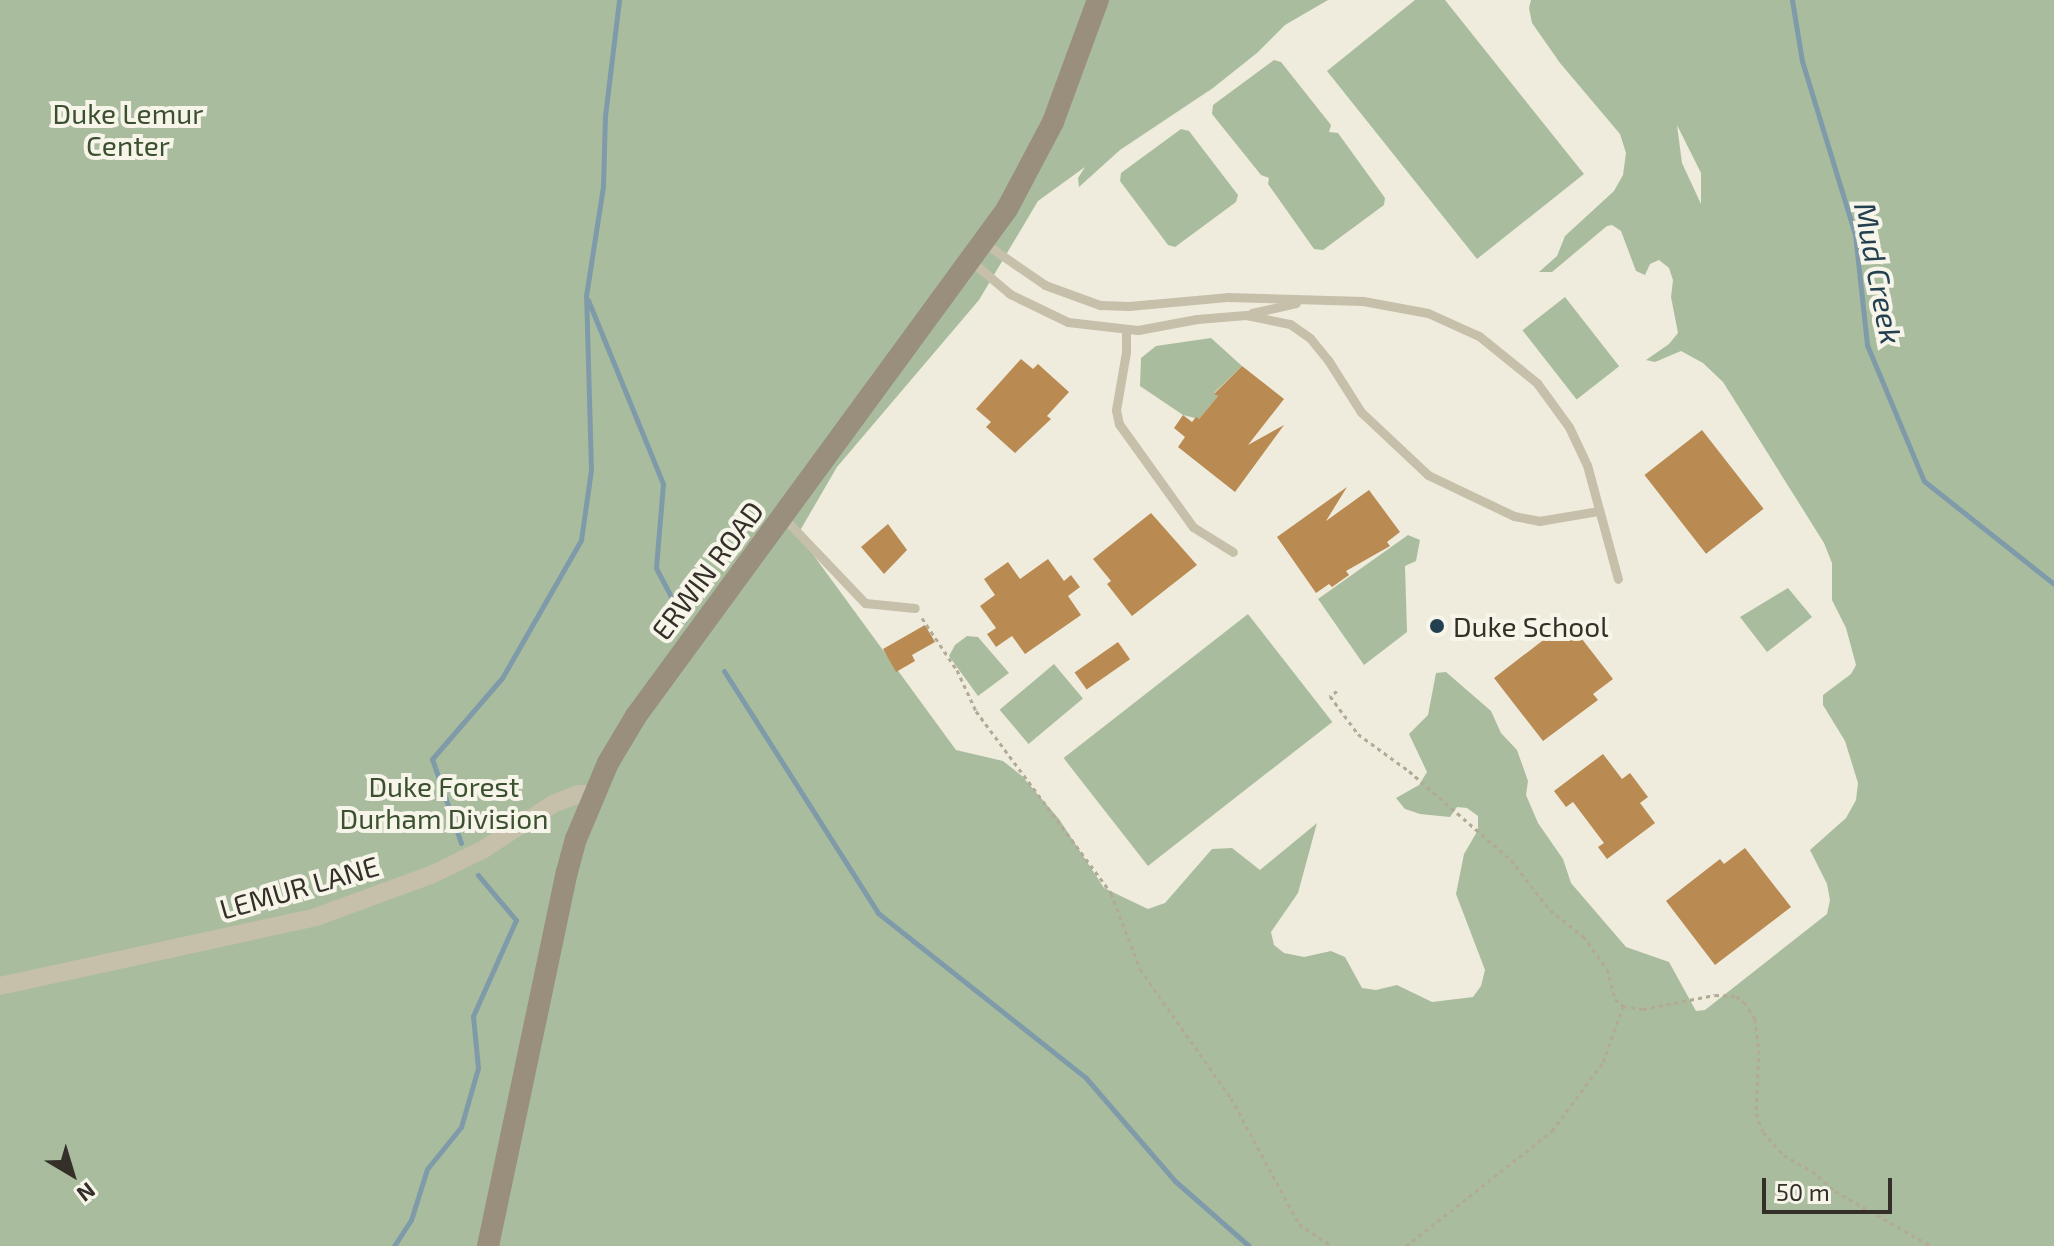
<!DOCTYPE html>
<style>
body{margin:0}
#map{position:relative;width:2054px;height:1246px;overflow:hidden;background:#efecdd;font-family:"Exo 2",sans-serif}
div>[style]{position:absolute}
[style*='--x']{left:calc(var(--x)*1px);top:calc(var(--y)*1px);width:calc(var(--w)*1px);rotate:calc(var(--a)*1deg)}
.green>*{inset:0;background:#a9bd9e;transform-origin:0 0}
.stream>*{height:5px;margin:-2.5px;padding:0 2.5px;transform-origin:2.5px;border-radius:2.5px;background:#7f9ba9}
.building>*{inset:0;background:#b98a51;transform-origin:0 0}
.path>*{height:3px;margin-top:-1.5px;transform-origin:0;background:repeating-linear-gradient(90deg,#b2aa94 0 4px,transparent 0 8px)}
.service>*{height:9px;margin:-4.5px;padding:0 4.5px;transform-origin:4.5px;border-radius:4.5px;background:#c6bfaa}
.minor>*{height:18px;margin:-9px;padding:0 9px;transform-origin:9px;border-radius:9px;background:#c6bfaa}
.secondary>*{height:22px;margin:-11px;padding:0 11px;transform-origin:11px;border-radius:11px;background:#998f7c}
.dots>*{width:22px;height:22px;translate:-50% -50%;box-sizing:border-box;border:4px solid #f7f5e9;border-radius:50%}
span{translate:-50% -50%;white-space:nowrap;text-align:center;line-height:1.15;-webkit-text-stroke:8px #f7f5e9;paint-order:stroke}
.park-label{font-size:28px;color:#3a502f}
.street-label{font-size:28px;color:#343029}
.poi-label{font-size:28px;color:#343029}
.left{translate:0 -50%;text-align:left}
.water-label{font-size:30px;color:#234051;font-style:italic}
.north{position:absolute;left:32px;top:1134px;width:80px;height:80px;-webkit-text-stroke:6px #f7f5e9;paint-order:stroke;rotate:142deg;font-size:22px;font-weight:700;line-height:32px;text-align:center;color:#343029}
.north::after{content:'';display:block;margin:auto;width:28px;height:36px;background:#343029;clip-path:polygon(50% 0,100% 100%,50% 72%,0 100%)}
.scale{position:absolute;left:1762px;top:1178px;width:130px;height:36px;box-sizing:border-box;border:4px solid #343029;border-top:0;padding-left:10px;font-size:24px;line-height:28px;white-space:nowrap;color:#343029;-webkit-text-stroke:6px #f7f5e9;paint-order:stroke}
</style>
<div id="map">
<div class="green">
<i style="clip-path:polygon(evenodd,0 0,1328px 0,1285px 25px,1257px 53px,1213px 88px,1120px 150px,1079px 187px,1078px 178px,1085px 167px,1038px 201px,979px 300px,837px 467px,798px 534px,956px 750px,1003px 761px,1022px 776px,1059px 819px,1104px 888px,1148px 909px,1165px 903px,1212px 849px,1232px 848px,1260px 870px,1317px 823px,1298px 893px,1271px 932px,1274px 945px,1284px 953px,1304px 957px,1331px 951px,1345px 957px,1362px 988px,1376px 990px,1397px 985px,1432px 1002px,1473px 997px,1481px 986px,1485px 970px,1456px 894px,1464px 854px,1478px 830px,1478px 816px,1467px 808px,1457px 807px,1450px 817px,1420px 814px,1405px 809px,1396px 798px,1419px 785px,1427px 772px,1409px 734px,1428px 715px,1436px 673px,1446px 672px,1491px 711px,1501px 733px,1517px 750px,1528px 781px,1526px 795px,1538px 823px,1563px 859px,1571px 883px,1626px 947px,1669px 962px,1696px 1011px,1705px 1010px,1827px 914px,1830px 900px,1827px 884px,1810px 850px,1846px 818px,1856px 800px,1858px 783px,1845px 741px,1823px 705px,1823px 695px,1851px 674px,1856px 665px,1846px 628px,1832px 600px,1832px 563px,1824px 543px,1723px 382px,1703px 363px,1681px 351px,1655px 362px,1646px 360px,1669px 344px,1678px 333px,1671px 297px,1673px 280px,1669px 268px,1659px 260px,1650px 264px,1645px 275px,1636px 271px,1621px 231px,1612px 225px,1607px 226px,1552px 272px,1539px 272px,1557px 256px,1565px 236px,1614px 191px,1623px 175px,1626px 153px,1620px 134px,1560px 63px,1532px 23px,1529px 8px,1531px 0,2054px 0,2054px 1246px,0 1246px,0 0,1677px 125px,1701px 173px,1701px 204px,1682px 163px,1677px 125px)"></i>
<i style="clip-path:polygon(1415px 0,1445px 0,1584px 174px,1477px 259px,1327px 71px)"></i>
<i style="clip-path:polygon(1274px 60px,1281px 62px,1331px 125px,1329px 132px,1338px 133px,1385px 198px,1384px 205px,1323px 250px,1314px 249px,1268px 184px,1269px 178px,1261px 175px,1212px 114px,1213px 105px)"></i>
<i style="clip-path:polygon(1181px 129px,1189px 131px,1238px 195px,1236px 202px,1175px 247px,1168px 245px,1120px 181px,1121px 173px)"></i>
<i style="left:1565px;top:297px;width:88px;height:54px;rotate:52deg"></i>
<i style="clip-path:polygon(1211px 338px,1242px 366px,1214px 393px,1218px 396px,1199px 419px,1183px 415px,1140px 386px,1141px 358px,1156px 346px)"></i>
<i style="clip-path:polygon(1408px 535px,1420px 540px,1416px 561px,1405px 566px,1407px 632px,1364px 665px,1318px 599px)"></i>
<i style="clip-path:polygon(1788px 588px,1812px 617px,1767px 652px,1740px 617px)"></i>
<i style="left:1248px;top:614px;width:137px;height:234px;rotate:52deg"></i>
<i style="clip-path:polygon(967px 636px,978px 637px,1009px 673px,978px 696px,949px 656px,955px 645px)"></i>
<i style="left:1054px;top:664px;width:45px;height:71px;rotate:50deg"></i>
</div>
<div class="stream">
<i style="--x:1792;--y:0;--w:62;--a:80.7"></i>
<i style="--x:1802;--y:61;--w:181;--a:73"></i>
<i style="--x:1855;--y:234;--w:112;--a:83.8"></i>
<i style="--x:1867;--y:345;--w:147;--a:67.3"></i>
<i style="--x:1924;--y:481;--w:166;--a:38.4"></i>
<i style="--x:588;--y:300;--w:199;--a:67.8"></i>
<i style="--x:663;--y:484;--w:84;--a:94.8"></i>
<i style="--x:656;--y:568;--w:60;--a:62.2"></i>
<i style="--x:724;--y:671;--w:287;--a:57.5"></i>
<i style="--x:878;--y:913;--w:265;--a:38.4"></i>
<i style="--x:1086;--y:1078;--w:136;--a:49.2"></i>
<i style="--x:1175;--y:1181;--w:98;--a:41.3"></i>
<i style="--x:461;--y:843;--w:89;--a:-109"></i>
<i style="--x:432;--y:759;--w:107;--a:-49.2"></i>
<i style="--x:502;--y:678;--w:159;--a:-60.2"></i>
<i style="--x:581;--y:540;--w:71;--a:-81.9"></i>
<i style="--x:591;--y:470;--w:174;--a:-91.6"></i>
<i style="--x:586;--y:296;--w:111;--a:-81.2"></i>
<i style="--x:603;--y:186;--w:70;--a:-88.4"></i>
<i style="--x:605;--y:116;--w:117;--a:-83.1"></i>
<i style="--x:394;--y:1246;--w:31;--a:-57"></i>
<i style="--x:411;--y:1220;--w:53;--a:-72.6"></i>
<i style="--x:427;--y:1169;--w:54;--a:-51"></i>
<i style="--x:461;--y:1127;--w:61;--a:-73.9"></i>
<i style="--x:478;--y:1068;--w:52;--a:-95.5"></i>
<i style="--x:473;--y:1016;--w:105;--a:-65.9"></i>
<i style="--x:516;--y:920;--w:59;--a:-130.2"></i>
</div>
<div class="building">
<i style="clip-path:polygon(1021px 359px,1033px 369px,1038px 364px,1069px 392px,1047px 416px,1051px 419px,1015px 453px,986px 427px,991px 422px,976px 409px)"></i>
<i style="clip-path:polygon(1242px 366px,1284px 399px,1248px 445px,1284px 425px,1235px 492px,1178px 447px,1185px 437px,1174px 428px,1183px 415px,1192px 422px,1196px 417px,1199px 419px,1218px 396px,1214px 394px)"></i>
<i style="left:1702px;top:430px;width:100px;height:73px;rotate:52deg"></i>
<i style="clip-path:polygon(1347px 487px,1326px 521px,1369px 490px,1400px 532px,1387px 542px,1390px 546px,1346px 571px,1349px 575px,1332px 587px,1329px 584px,1316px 593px,1277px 537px)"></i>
<i style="clip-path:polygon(1151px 513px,1197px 565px,1132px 616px,1107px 584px,1111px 581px,1093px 559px)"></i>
<i style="clip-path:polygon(888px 524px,907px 550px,884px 574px,861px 547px)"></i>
<i style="clip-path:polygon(1048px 559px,1064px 581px,1071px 575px,1080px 587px,1068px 596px,1081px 615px,1025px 654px,1012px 636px,996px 647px,987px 634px,996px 628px,980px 606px,995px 595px,984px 579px,1008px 562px,1020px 579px)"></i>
<i style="clip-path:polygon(1568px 621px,1613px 679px,1593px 694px,1598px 700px,1543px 741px,1494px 678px)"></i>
<i style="clip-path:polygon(925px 625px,935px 642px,912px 655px,915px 661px,896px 672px,883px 649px)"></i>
<i style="left:1118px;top:642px;width:21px;height:53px;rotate:55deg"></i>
<i style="clip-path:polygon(1603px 754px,1622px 779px,1630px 773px,1648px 797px,1640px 803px,1655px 823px,1607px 859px,1598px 847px,1604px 843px,1573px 802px,1566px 807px,1554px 791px)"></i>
<i style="clip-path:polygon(1745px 848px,1791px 907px,1715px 965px,1666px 901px,1720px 859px,1724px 864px)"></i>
</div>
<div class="path">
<i style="--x:922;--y:618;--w:63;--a:56.1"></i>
<i style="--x:957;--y:670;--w:45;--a:65.1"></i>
<i style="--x:976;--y:711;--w:227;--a:53.4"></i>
<i style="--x:1111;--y:893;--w:81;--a:69.1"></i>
<i style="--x:1140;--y:969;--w:158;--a:54.8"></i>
<i style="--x:1231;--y:1098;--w:143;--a:61.6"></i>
<i style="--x:1299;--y:1224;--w:40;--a:34"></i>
<i style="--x:1337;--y:691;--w:9;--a:144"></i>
<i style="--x:1330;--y:696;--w:47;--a:53.6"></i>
<i style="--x:1358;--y:734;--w:63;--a:36"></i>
<i style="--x:1409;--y:771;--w:135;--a:41.1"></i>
<i style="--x:1511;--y:860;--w:63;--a:52"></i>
<i style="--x:1550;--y:910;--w:42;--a:38.2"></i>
<i style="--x:1583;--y:936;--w:41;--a:54"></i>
<i style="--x:1607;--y:969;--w:31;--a:75"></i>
<i style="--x:1615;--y:999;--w:11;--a:41"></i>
<i style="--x:1623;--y:1006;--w:20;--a:9"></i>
<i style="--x:1643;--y:1009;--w:73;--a:-11"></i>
<i style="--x:1715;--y:995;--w:21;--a:3"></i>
<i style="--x:1736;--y:996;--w:10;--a:37"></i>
<i style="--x:1744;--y:1002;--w:20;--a:57"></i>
<i style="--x:1755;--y:1019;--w:31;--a:83"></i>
<i style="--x:1759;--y:1050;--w:63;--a:92.7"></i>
<i style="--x:1756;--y:1113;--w:20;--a:70"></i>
<i style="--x:1763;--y:1132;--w:31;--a:48"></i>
<i style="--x:1784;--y:1155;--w:32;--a:30"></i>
<i style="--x:1812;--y:1171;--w:30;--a:41"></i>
<i style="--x:1835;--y:1191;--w:111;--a:29.8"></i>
<i style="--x:1406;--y:1246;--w:186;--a:-38.2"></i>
<i style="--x:1552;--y:1131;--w:86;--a:-53.5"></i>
<i style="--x:1603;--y:1062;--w:59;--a:-70.3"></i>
</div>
<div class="service">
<i style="--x:984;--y:243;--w:74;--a:34.5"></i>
<i style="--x:1045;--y:285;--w:59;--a:20"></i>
<i style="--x:1100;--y:305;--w:29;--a:2"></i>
<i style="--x:1129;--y:306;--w:98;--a:-5.2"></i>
<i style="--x:1227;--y:297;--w:136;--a:1.7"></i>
<i style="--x:1363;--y:301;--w:66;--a:10.5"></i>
<i style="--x:1428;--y:313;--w:56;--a:24.3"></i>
<i style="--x:1479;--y:336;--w:75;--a:39"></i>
<i style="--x:1537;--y:383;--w:54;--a:54"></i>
<i style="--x:1569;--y:427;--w:42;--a:64.7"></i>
<i style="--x:1587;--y:465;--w:118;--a:74.8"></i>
<i style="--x:971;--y:261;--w:51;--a:40.2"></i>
<i style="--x:1010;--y:294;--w:64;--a:25.8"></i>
<i style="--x:1068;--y:322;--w:70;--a:6.5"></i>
<i style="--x:1138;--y:330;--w:60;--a:-10.6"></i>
<i style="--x:1197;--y:319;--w:49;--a:-4.7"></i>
<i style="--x:1246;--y:315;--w:45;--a:11.6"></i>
<i style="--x:1290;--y:324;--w:24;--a:35"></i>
<i style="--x:1310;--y:338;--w:28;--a:51"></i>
<i style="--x:1328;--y:360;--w:62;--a:57.6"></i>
<i style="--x:1361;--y:412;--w:92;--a:43.2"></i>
<i style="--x:1428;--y:475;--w:95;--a:25.5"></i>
<i style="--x:1514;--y:516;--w:25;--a:11"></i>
<i style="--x:1539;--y:521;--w:61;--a:-9.5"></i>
<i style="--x:1252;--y:313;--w:45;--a:-12.8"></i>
<i style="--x:1126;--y:329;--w:23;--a:90"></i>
<i style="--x:1126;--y:352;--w:59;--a:99.8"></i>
<i style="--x:1116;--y:410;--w:14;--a:78"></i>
<i style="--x:1119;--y:424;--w:127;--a:54.3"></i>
<i style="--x:1193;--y:527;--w:47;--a:32"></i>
<i style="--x:783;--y:517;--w:119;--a:46.4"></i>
<i style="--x:865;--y:603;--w:50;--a:5.7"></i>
</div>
<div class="minor">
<i style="--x:0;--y:986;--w:323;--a:-12.3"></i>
<i style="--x:316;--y:917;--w:122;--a:-20.1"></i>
<i style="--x:431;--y:875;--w:59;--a:-26.1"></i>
<i style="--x:484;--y:849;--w:82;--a:-33.1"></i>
<i style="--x:553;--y:804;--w:28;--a:-21"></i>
<i style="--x:579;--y:794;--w:15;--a:0"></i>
</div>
<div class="secondary">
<i style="--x:488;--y:1246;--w:382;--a:-78.1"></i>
<i style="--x:567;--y:872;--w:34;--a:-75"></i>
<i style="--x:576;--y:839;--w:82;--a:-67.2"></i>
<i style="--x:608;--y:763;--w:55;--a:-59.2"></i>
<i style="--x:636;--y:716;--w:628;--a:-53.8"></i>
<i style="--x:1007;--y:209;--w:98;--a:-62.1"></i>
<i style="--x:1053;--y:122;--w:130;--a:-69.8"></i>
</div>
<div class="dots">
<i style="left:1437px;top:626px;background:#234051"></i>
</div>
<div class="park-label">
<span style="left:128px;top:129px">Duke Lemur<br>Center</span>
<span style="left:444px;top:802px">Duke Forest<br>Durham Division</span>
</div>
<div class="street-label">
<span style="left:707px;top:570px;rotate:-53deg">ERWIN ROAD</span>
<span style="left:299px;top:887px;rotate:-16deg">LEMUR LANE</span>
</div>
<div class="poi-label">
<span class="left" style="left:1453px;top:626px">Duke School</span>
</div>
<div class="water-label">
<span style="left:1879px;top:273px;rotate:79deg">Mud Creek</span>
</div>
<div class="north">N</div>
<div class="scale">50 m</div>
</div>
